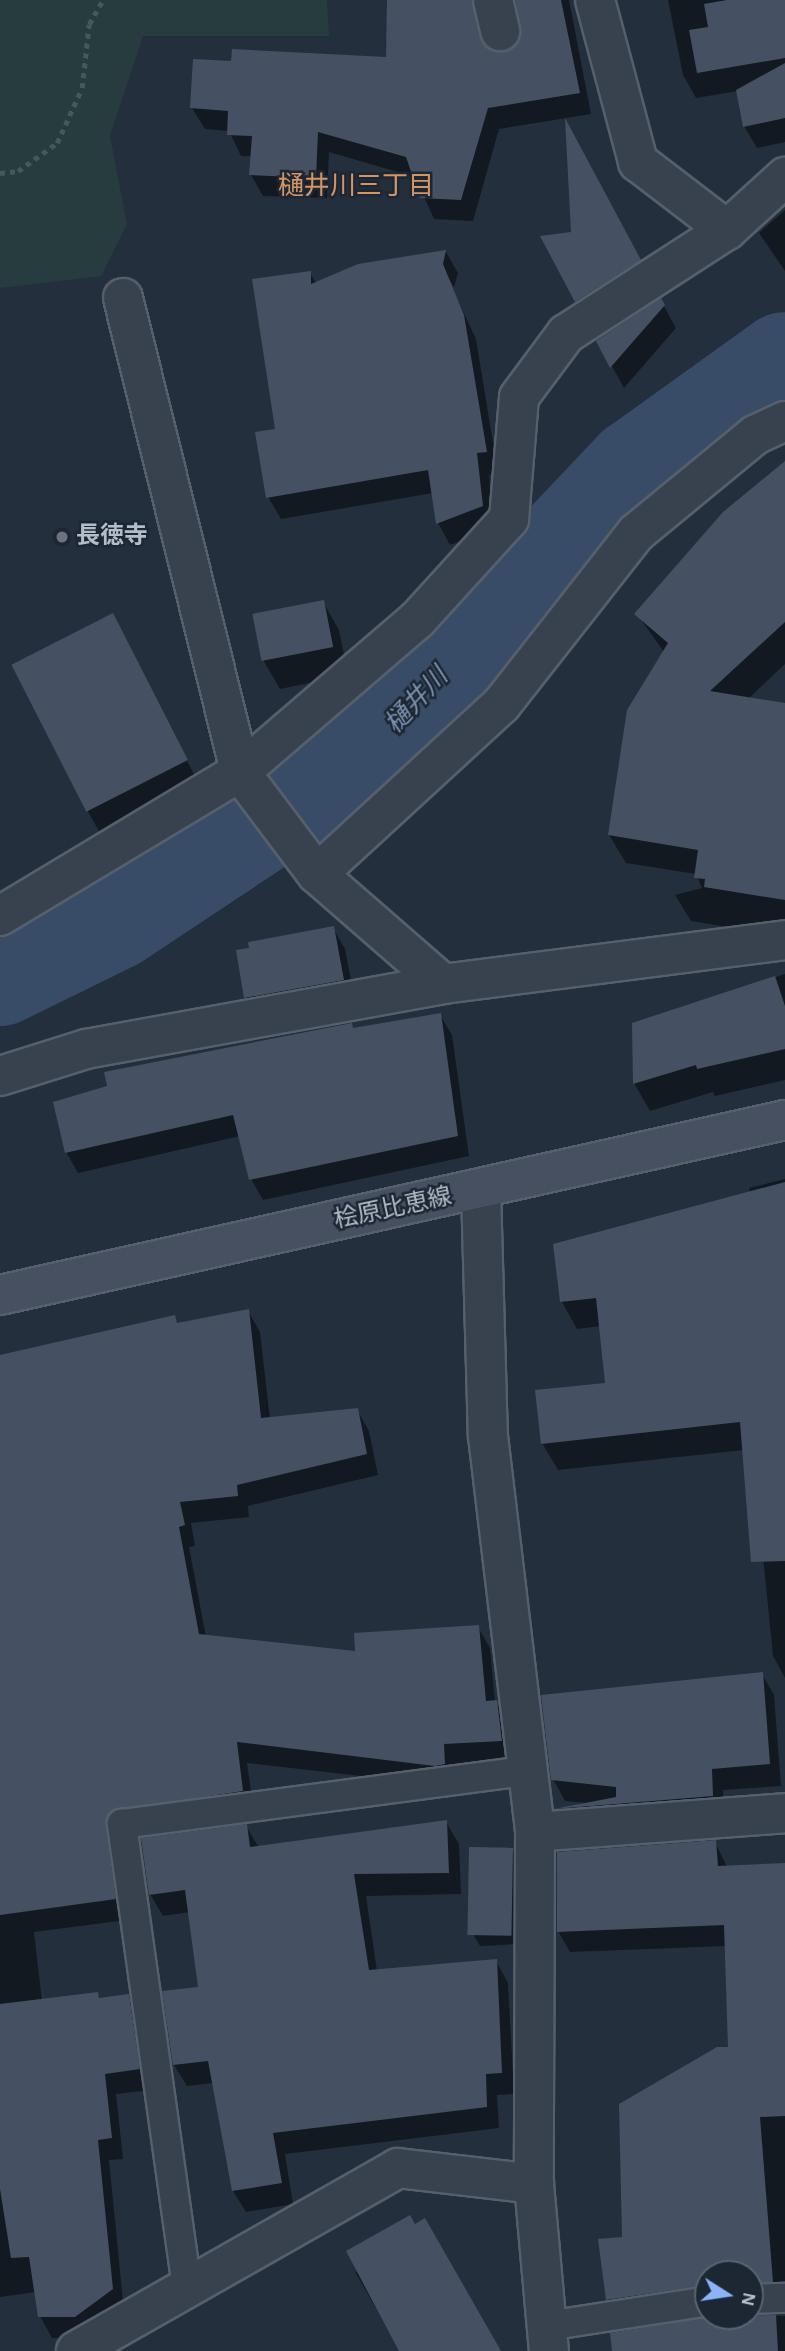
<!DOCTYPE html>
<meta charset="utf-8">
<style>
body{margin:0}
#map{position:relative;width:785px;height:2351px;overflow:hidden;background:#242f3e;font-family:"Alegreya Sans","Noto Sans JP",sans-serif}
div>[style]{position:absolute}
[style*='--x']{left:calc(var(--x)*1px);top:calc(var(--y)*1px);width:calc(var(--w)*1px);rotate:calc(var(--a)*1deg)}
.green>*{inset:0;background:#263c3f}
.shadow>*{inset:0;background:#0007}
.river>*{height:102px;margin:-51px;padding:0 51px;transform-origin:51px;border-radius:51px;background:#394c67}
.building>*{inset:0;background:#455162;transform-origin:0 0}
.path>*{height:4.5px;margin-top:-2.25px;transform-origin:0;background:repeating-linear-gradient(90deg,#44595c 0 5px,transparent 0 10px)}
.roads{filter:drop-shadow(2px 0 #565f6c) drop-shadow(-2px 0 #565f6c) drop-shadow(0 2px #565f6c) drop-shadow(0 -2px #565f6c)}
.lane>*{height:28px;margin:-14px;padding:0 14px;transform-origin:14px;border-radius:14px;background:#38414e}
.street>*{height:38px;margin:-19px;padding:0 19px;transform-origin:19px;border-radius:19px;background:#38414e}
.secondary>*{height:38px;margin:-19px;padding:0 19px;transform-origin:19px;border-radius:19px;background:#465061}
.dots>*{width:19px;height:19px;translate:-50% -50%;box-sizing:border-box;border:4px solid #1d2633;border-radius:50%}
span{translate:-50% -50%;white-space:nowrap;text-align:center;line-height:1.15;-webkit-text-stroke:5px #1d2633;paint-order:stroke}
.poi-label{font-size:24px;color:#b4bcc9;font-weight:700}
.left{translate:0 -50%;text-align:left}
.street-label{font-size:24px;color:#b4bcc9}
.neighbourhood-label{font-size:26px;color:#d59563}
.water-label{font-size:26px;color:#7c92b1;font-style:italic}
.north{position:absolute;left:694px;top:2260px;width:70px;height:70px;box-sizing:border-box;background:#1d2633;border:2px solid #59626f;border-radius:50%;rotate:102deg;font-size:19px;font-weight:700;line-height:28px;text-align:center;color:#b4bcc9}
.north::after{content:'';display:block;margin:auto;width:24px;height:32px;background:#8ab4f8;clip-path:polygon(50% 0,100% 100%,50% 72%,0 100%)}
</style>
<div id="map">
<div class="green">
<i style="clip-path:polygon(0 0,327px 0,329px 36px,143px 36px,110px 136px,127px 224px,101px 276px,0 288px)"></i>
</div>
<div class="shadow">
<i style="clip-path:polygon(389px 0,501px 0,483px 27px,494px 54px,516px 49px,523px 27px,516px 4px,504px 0,569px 0,591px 114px,499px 129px,473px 221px,434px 219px,415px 177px,329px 152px,327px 198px,263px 196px,251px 175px,252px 156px,241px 156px,229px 131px,205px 129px,192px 108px,233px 63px,388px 58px)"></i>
<i style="clip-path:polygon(668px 0,785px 0,785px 142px,757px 148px,744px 126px,738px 91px,696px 98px,683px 75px)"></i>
<i style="clip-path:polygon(577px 142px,652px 282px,589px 323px,543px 238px,573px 233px)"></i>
<i style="clip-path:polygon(785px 210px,785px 271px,759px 233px)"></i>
<i style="clip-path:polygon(446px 252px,458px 273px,454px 287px,445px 273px,476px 339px,498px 473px,489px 475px,494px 528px,450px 545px,438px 523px,433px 493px,281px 519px,268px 497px,277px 430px,310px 273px,316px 283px,358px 265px)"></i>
<i style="clip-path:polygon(661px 301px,676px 328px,624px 388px,598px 341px)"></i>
<i style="clip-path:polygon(785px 463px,785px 664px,748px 699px,785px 705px,785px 936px,691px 921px,675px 895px,702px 888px,696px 874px,626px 863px,609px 835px,664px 652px,637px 614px)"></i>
<i style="clip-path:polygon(323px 602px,339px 630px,348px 675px,280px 689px,263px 660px)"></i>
<i style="clip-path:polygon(112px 615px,198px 782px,99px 831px,87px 810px)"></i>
<i style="clip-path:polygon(333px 928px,345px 949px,355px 1001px,259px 1019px,246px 997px)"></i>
<i style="clip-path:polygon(785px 974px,785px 1080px,715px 1096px,713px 1092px,650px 1111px,634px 1083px,634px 1024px)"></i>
<i style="clip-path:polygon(440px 1015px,452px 1035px,469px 1156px,263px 1200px,251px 1179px,240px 1136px,78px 1173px,66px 1152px,109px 1087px,354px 1029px)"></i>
<i style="clip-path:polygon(785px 1179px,785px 1678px,773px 1656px,758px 1507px,744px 1450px,558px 1470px,542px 1443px,607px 1385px,601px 1326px,577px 1329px,562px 1302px,750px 1193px,749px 1188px)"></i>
<i style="clip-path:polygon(248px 1311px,260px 1332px,270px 1419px,357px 1410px,369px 1431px,378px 1475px,248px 1506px,249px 1517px,191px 1523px,195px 1546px,189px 1547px,206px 1637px,357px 1653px,478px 1627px,490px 1648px,495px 1702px,508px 1723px,513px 1762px,455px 1765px,456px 1785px,448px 1786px,247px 1763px,254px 1812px,123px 1832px,127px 1920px,34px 1932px,42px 2001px,97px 1994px,100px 1999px,128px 1996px,140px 2017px,151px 2090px,116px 2094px,123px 2159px,109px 2160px,124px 2311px,87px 2337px,52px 2338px,40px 2316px,36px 2292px,0 2297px,0 1418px,174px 1317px,178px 1324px)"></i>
<i style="clip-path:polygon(762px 1674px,774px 1695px,781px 1786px,723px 1790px,725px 1818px,568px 1830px,557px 1810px,587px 1803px,565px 1801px,553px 1779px)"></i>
<i style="clip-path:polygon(446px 1822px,459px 1844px,461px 1894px,366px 1896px,377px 1971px,496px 1961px,508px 1983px,514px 2094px,497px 2095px,499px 2128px,285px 2154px,293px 2204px,246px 2212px,233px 2191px,214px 2083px,187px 2086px,174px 2065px,164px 1992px,200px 1988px,190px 1912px,163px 1916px,150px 1894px,246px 1826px,259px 1848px)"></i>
<i style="clip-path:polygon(715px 1842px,727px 1867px,785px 1865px,785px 2302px,750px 2309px,750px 2274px,708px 2274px,708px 2306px,619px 2320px,607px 2299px,624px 2238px,729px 2049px,727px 1946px,570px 1952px,558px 1931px)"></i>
<i style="clip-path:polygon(512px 1850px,519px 1862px,518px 1944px,480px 1946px,473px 1934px)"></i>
<i style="clip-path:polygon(359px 2270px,499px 2351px,401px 2351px,355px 2272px)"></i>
<i style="clip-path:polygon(750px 2316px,785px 2316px,785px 2351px,614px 2351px)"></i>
</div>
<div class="river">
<i style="--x:0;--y:975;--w:127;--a:-26.2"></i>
<i style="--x:114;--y:919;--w:312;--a:-33.6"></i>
<i style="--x:374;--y:746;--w:381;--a:-46.5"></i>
<i style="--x:636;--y:470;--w:183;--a:-35.7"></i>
</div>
<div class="building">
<i style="clip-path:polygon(387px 0,472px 0,484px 45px,504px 52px,521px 37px,515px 0,561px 0,580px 93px,488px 108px,461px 200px,420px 198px,406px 157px,318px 132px,316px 178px,249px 175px,252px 136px,227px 135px,228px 111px,190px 108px,193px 59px,231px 61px,232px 49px,386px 57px)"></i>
<i style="clip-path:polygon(727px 0,785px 0,785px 58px,697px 73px,689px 30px,708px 27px,704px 4px)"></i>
<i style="clip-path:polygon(785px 63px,785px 118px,743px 127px,736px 90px)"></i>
<i style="clip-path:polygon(565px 118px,641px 260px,575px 302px,540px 236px,571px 232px)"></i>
<i style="clip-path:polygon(446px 250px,443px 264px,464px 315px,487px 452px,477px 453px,483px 506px,436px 524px,428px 470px,266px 498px,255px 432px,275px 429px,252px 279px,311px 271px,311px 284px,358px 264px)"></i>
<i style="clip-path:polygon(661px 298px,665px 305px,610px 368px,596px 341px)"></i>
<i style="clip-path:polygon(785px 461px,785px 622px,710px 691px,785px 703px,785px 900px,704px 887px,705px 879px,694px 878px,698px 850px,608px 835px,627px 710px,668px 643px,634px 614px,723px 512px)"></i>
<i style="left:324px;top:600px;width:48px;height:73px;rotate:79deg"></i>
<i style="left:113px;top:613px;width:165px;height:114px;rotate:63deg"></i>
<i style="clip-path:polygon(334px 926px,344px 980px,244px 998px,236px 950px,249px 948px,248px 942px)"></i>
<i style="clip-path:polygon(775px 976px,785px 1006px,785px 1049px,697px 1069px,696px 1065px,633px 1084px,632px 1023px)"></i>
<i style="clip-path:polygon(441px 1013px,458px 1136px,249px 1180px,233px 1115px,65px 1153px,53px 1102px,107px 1086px,104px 1072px,352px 1023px,353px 1028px)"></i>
<i style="clip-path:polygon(785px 1182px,785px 1561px,751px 1562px,740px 1422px,541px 1444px,535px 1390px,605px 1383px,596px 1298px,560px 1302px,553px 1244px)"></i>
<i style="clip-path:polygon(249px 1309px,261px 1418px,358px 1408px,367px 1454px,237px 1485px,238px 1496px,180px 1502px,185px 1525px,179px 1527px,199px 1634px,355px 1651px,354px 1633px,479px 1625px,486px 1701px,497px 1700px,502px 1741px,444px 1744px,445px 1764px,435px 1766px,237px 1742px,243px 1791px,111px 1811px,106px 1826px,116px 1899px,0 1915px,0 1355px,175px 1315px,177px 1323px)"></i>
<i style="clip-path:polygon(763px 1672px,770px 1764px,712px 1769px,713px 1796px,554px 1809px,616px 1797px,616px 1787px,551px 1780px,541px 1695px)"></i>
<i style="clip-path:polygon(447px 1820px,449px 1873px,354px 1874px,369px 1970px,497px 1959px,502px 2073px,486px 2074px,487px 2107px,273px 2133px,282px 2183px,232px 2191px,208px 2061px,173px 2065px,162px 1991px,198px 1987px,185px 1890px,149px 1895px,141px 1838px,247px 1824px,250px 1847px)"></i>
<i style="clip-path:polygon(716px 1840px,718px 1866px,785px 1863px,785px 2116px,760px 2117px,773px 2282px,750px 2282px,750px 2274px,708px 2274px,708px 2285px,606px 2300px,598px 2239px,622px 2237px,619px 2104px,717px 2047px,728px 2047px,724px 1925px,557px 1932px,557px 1852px)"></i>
<i style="left:469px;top:1847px;width:44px;height:88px;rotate:1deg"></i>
<i style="clip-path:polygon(98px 1992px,99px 1998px,129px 1994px,140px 2069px,105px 2074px,112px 2138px,98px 2140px,113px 2289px,75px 2317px,38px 2317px,29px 2257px,11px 2258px,0 2189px,0 2004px)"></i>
<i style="clip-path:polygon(410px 2215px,415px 2224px,425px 2218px,501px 2351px,399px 2351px,346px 2251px)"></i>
<i style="clip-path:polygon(776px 2315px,778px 2351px,612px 2351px,610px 2333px,714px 2316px)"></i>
</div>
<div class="path">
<i style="--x:0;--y:173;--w:18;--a:-6"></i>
<i style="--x:18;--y:171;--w:48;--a:-35.7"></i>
<i style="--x:57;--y:143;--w:60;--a:-65.6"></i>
<i style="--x:82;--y:88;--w:64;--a:-83.8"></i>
<i style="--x:89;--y:24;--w:28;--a:-60"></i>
</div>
<div class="roads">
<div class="lane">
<i style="--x:187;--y:2287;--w:468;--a:-98"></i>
<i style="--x:122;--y:1824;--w:412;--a:-7.5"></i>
<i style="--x:750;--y:2299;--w:35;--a:-2"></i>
<i style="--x:547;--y:2326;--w:163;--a:-8.8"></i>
</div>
<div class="street">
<i style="--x:493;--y:0;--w:32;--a:77"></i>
<i style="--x:595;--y:0;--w:168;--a:75.1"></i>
<i style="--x:638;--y:162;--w:112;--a:37.4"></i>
<i style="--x:123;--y:298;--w:488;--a:76.1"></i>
<i style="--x:240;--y:772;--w:128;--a:53"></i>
<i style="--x:317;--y:874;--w:167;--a:41.1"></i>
<i style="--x:317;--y:874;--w:250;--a:-42.6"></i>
<i style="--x:501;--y:705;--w:219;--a:-51.9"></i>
<i style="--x:636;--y:533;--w:154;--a:-39.5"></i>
<i style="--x:755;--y:435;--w:33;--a:-25"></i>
<i style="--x:0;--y:916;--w:280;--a:-31"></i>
<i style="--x:240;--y:772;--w:233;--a:-40.7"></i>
<i style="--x:417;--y:620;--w:137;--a:-47.7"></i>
<i style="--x:509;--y:519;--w:122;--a:-85.3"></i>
<i style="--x:519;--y:397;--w:79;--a:-53.3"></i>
<i style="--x:566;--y:334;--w:192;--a:-32.9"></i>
<i style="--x:727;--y:230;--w:79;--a:-42.4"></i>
<i style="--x:0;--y:1076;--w:90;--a:-17.4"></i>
<i style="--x:86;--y:1049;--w:363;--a:-10.3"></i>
<i style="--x:443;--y:984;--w:345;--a:-7.3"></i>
<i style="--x:481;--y:1190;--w:246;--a:88.4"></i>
<i style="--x:488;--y:1436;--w:399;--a:83.2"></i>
<i style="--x:535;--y:1832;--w:352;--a:90.2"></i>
<i style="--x:534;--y:2184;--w:168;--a:84.9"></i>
<i style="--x:535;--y:1832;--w:251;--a:-4.3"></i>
<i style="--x:76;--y:2351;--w:370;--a:-29.6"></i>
<i style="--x:398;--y:2168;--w:137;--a:6.7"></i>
</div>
<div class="secondary">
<i style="--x:0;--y:1295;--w:804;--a:-12.57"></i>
</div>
</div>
<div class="dots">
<i style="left:62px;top:537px;background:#6b7280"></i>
</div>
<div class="poi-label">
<span class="left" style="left:76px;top:537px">長徳寺</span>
</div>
<div class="street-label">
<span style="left:393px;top:1209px;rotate:-12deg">桧原比恵線</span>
</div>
<div class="neighbourhood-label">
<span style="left:356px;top:187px">樋井川三丁目</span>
</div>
<div class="water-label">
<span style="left:417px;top:701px;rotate:-47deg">樋井川</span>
</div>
<div class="north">N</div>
</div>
